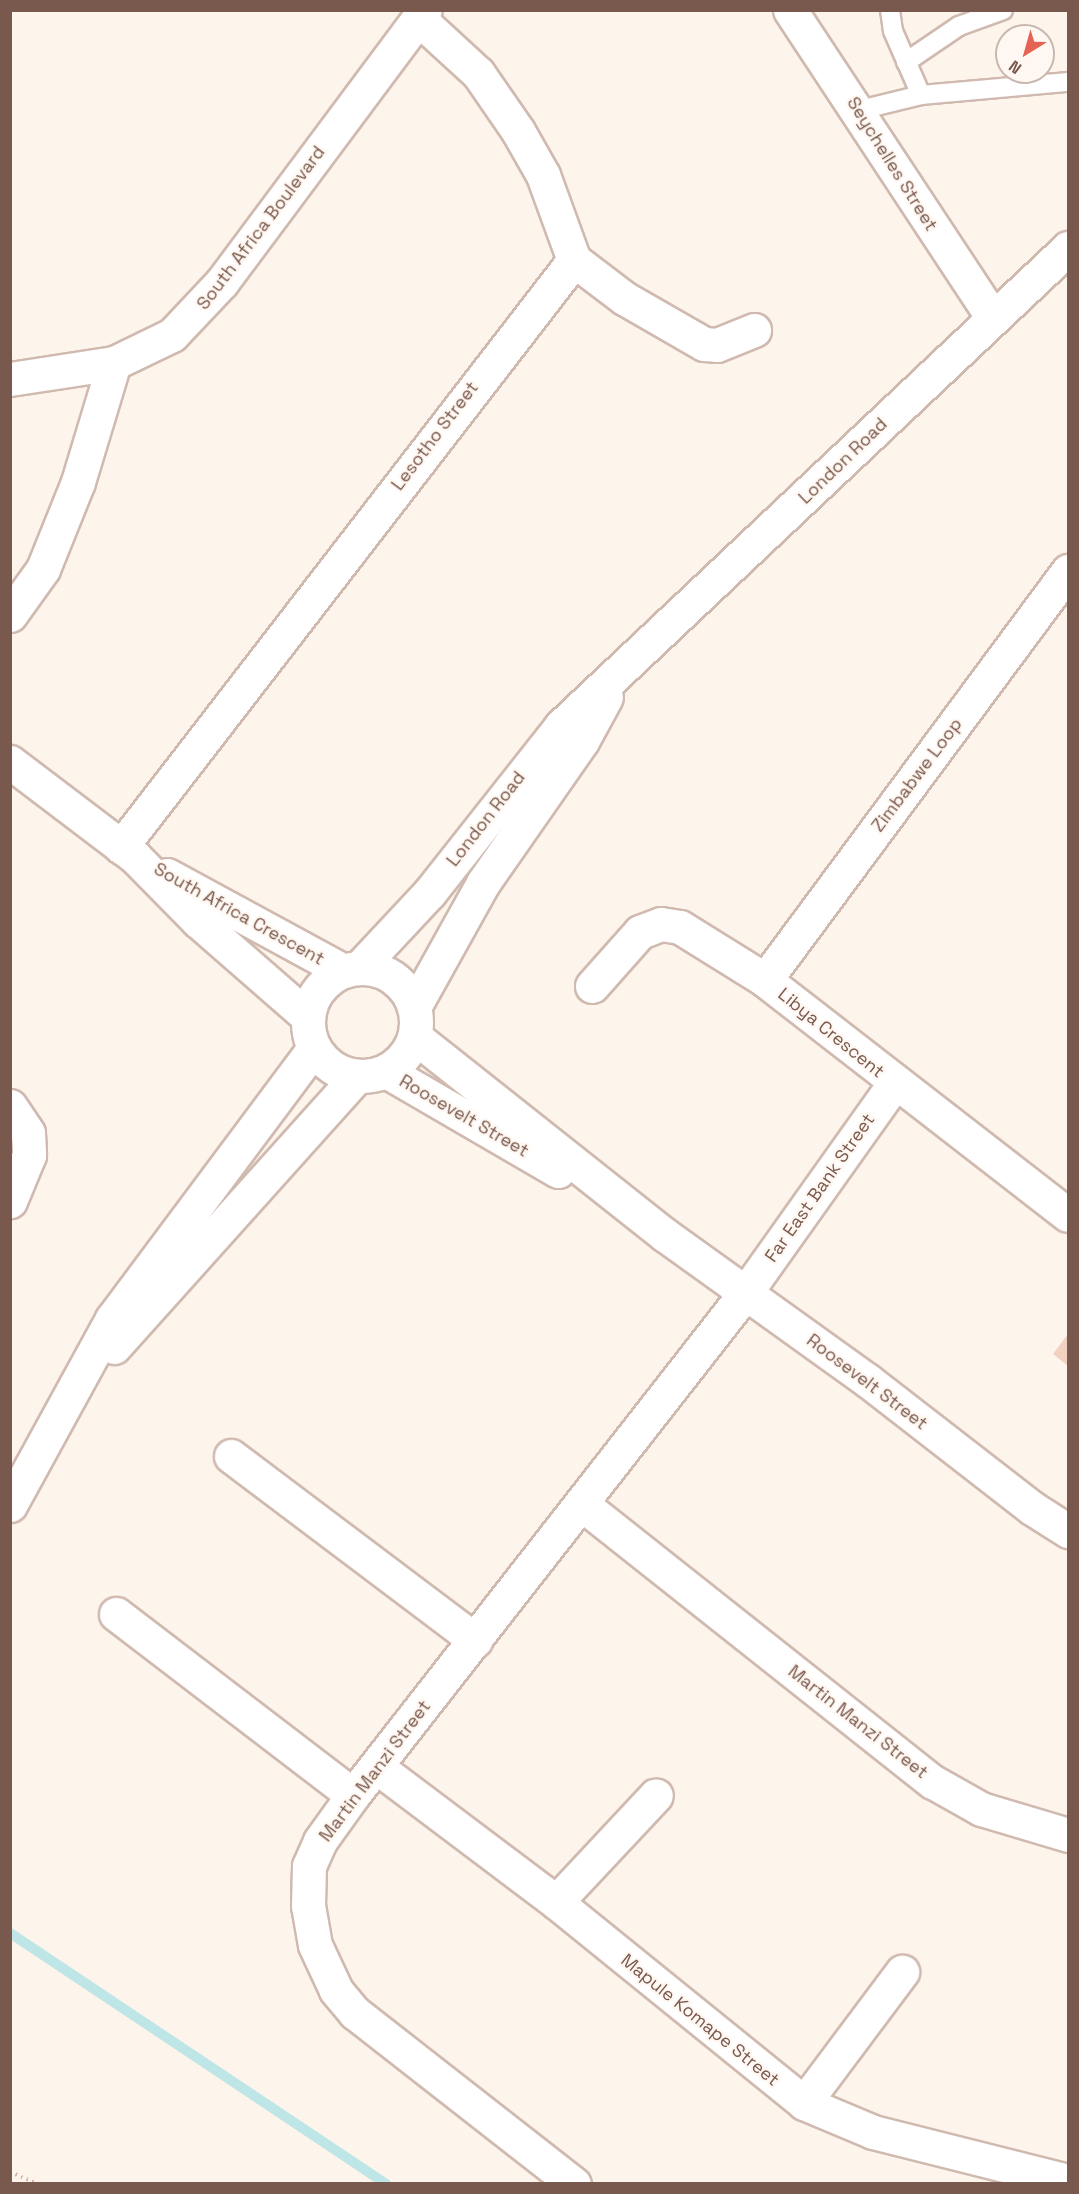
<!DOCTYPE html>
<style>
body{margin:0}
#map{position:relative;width:1079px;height:2194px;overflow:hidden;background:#fdf4eb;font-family:"Space Grotesk",sans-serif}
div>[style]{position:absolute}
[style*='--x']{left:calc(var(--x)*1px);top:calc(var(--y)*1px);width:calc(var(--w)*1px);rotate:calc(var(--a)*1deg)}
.stream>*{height:10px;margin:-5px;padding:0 5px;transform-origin:5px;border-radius:5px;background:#bfe6e7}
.building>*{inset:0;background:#f2d1c3}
.path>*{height:4px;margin-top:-2px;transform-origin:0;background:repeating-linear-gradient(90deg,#d8b3a5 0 1.5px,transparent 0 6px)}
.roads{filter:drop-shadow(2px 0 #d0bab0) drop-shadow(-2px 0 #d0bab0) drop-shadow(0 2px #d0bab0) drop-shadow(0 -2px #d0bab0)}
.service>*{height:18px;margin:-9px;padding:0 9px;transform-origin:9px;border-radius:9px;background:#fff}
.minor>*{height:33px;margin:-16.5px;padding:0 16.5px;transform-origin:16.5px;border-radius:16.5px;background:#fff}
.tertiary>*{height:33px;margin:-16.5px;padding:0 16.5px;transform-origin:16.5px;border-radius:16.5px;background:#fff}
.tertiary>.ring{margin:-16.5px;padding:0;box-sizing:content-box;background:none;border:33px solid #fff;border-radius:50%}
span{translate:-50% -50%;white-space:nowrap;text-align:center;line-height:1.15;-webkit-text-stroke:4.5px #fff8f2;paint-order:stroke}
.street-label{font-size:18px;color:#79584d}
.frame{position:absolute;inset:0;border:12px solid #79584d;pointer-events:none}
.north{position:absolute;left:995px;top:24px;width:60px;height:60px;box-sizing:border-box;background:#fff8f2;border:2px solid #c9b8b0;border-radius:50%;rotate:217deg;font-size:16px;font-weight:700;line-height:24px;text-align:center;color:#79584d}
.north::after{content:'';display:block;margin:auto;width:21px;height:27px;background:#e46353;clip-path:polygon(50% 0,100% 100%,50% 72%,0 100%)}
</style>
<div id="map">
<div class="stream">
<i style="--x:10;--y:1933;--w:452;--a:33.7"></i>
</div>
<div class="building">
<i style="clip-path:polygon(1068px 1334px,1068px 1366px,1053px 1354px)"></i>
</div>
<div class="path">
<i style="--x:10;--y:2172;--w:30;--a:23"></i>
</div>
<div class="roads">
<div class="service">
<i style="--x:890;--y:10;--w:21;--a:82"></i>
<i style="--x:893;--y:31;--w:70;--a:66.4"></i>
<i style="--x:906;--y:62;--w:64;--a:-34.2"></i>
<i style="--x:959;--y:26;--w:47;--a:-20"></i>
<i style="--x:860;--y:110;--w:63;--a:-13.8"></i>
<i style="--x:921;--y:95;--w:148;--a:-5.1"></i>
</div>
<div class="minor">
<i style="--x:790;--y:10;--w:369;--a:56.6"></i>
<i style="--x:419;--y:19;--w:80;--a:42.5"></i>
<i style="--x:478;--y:73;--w:70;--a:55.4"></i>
<i style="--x:518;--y:131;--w:51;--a:60.4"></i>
<i style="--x:543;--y:175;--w:90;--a:70"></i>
<i style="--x:574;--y:260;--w:63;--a:37.2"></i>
<i style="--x:624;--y:298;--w:92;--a:29.9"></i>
<i style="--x:704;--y:344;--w:13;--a:4"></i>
<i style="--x:717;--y:345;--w:40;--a:-22"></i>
<i style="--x:10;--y:379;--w:105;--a:-8.7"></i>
<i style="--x:114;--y:363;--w:64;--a:-25.8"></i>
<i style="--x:172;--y:335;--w:73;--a:-46.7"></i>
<i style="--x:222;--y:282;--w:339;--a:-53.3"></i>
<i style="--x:10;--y:615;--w:57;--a:-54.3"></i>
<i style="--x:43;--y:569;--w:94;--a:-68.1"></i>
<i style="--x:78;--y:482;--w:124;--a:-73.2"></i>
<i style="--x:10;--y:762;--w:156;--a:37.2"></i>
<i style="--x:134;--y:856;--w:91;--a:45.4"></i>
<i style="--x:198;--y:921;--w:146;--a:41.1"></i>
<i style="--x:121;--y:847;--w:741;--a:-52.34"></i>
<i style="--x:167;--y:875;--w:201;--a:28.5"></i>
<i style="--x:765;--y:980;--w:509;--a:-53.47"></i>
<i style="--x:592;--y:986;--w:72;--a:-48.4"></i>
<i style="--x:640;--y:932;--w:22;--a:-21"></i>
<i style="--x:661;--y:924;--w:19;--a:9"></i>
<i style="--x:680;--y:927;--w:100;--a:31.9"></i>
<i style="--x:765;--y:980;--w:383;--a:37.8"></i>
<i style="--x:10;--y:1106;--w:32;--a:56"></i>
<i style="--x:28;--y:1133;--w:22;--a:87"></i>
<i style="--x:29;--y:1155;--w:50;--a:112.4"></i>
<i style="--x:231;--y:1456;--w:306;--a:37"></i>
<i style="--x:583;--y:1505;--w:446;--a:38.4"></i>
<i style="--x:933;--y:1782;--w:55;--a:29.4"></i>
<i style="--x:981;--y:1809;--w:91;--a:16.6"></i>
<i style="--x:116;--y:1614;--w:298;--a:37.4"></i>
<i style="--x:377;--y:1767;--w:224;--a:37"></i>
<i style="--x:556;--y:1902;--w:319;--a:39"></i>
<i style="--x:804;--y:2103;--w:75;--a:22.8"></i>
<i style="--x:873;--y:2132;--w:201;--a:14.1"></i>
<i style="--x:556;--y:1902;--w:146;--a:-46.9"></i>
<i style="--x:804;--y:2103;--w:164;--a:-53.2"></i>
<i style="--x:574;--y:2184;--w:278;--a:-142"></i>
<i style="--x:355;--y:2013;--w:30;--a:-130"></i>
<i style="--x:336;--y:1990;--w:50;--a:-115"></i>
<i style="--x:315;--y:1945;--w:40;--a:-100"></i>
<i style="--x:308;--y:1906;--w:40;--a:-88.6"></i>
<i style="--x:309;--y:1866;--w:27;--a:-66"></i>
<i style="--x:320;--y:1841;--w:57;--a:-54.3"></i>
<i style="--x:353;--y:1795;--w:638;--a:-52"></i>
<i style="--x:746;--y:1292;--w:255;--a:-54.6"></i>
</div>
<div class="tertiary">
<i style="--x:359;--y:968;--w:104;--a:-46.9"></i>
<i style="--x:430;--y:892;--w:211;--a:-51.7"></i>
<i style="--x:561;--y:726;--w:697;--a:-43.31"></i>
<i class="ring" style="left:308px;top:968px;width:75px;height:75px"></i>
<i style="--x:414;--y:1007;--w:142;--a:-60.9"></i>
<i style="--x:483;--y:883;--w:173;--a:-55.1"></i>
<i style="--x:582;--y:741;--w:50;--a:-61.4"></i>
<i style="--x:415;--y:1037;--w:319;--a:38.4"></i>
<i style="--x:665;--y:1235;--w:249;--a:35.7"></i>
<i style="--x:867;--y:1380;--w:209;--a:37.8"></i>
<i style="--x:1032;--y:1508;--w:43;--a:32.6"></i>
<i style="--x:386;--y:1071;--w:199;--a:30.2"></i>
<i style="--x:114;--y:1347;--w:364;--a:-48.1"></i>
<i style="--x:10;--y:1505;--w:212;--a:-61.3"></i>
<i style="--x:112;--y:1319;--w:338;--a:-53.3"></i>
</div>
</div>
<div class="street-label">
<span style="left:892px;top:164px;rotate:58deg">Seychelles Street</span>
<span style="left:261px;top:228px;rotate:-53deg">South Africa Boulevard</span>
<span style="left:435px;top:436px;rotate:-53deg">Lesotho Street</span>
<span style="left:843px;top:461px;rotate:-44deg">London Road</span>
<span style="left:917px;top:775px;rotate:-53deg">Zimbabwe Loop</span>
<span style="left:486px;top:819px;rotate:-52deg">London Road</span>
<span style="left:239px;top:914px;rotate:29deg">South Africa Crescent</span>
<span style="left:831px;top:1033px;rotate:39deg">Libya Crescent</span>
<span style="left:464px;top:1116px;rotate:30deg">Roosevelt Street</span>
<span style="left:820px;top:1188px;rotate:-55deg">Far East Bank Street</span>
<span style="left:867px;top:1382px;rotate:37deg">Roosevelt Street</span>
<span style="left:858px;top:1722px;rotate:38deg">Martin Manzi Street</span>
<span style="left:375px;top:1771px;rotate:-53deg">Martin Manzi Street</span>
<span style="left:700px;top:2020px;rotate:39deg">Mapule Komape Street</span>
</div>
<div class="frame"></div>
<div class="north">N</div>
</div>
